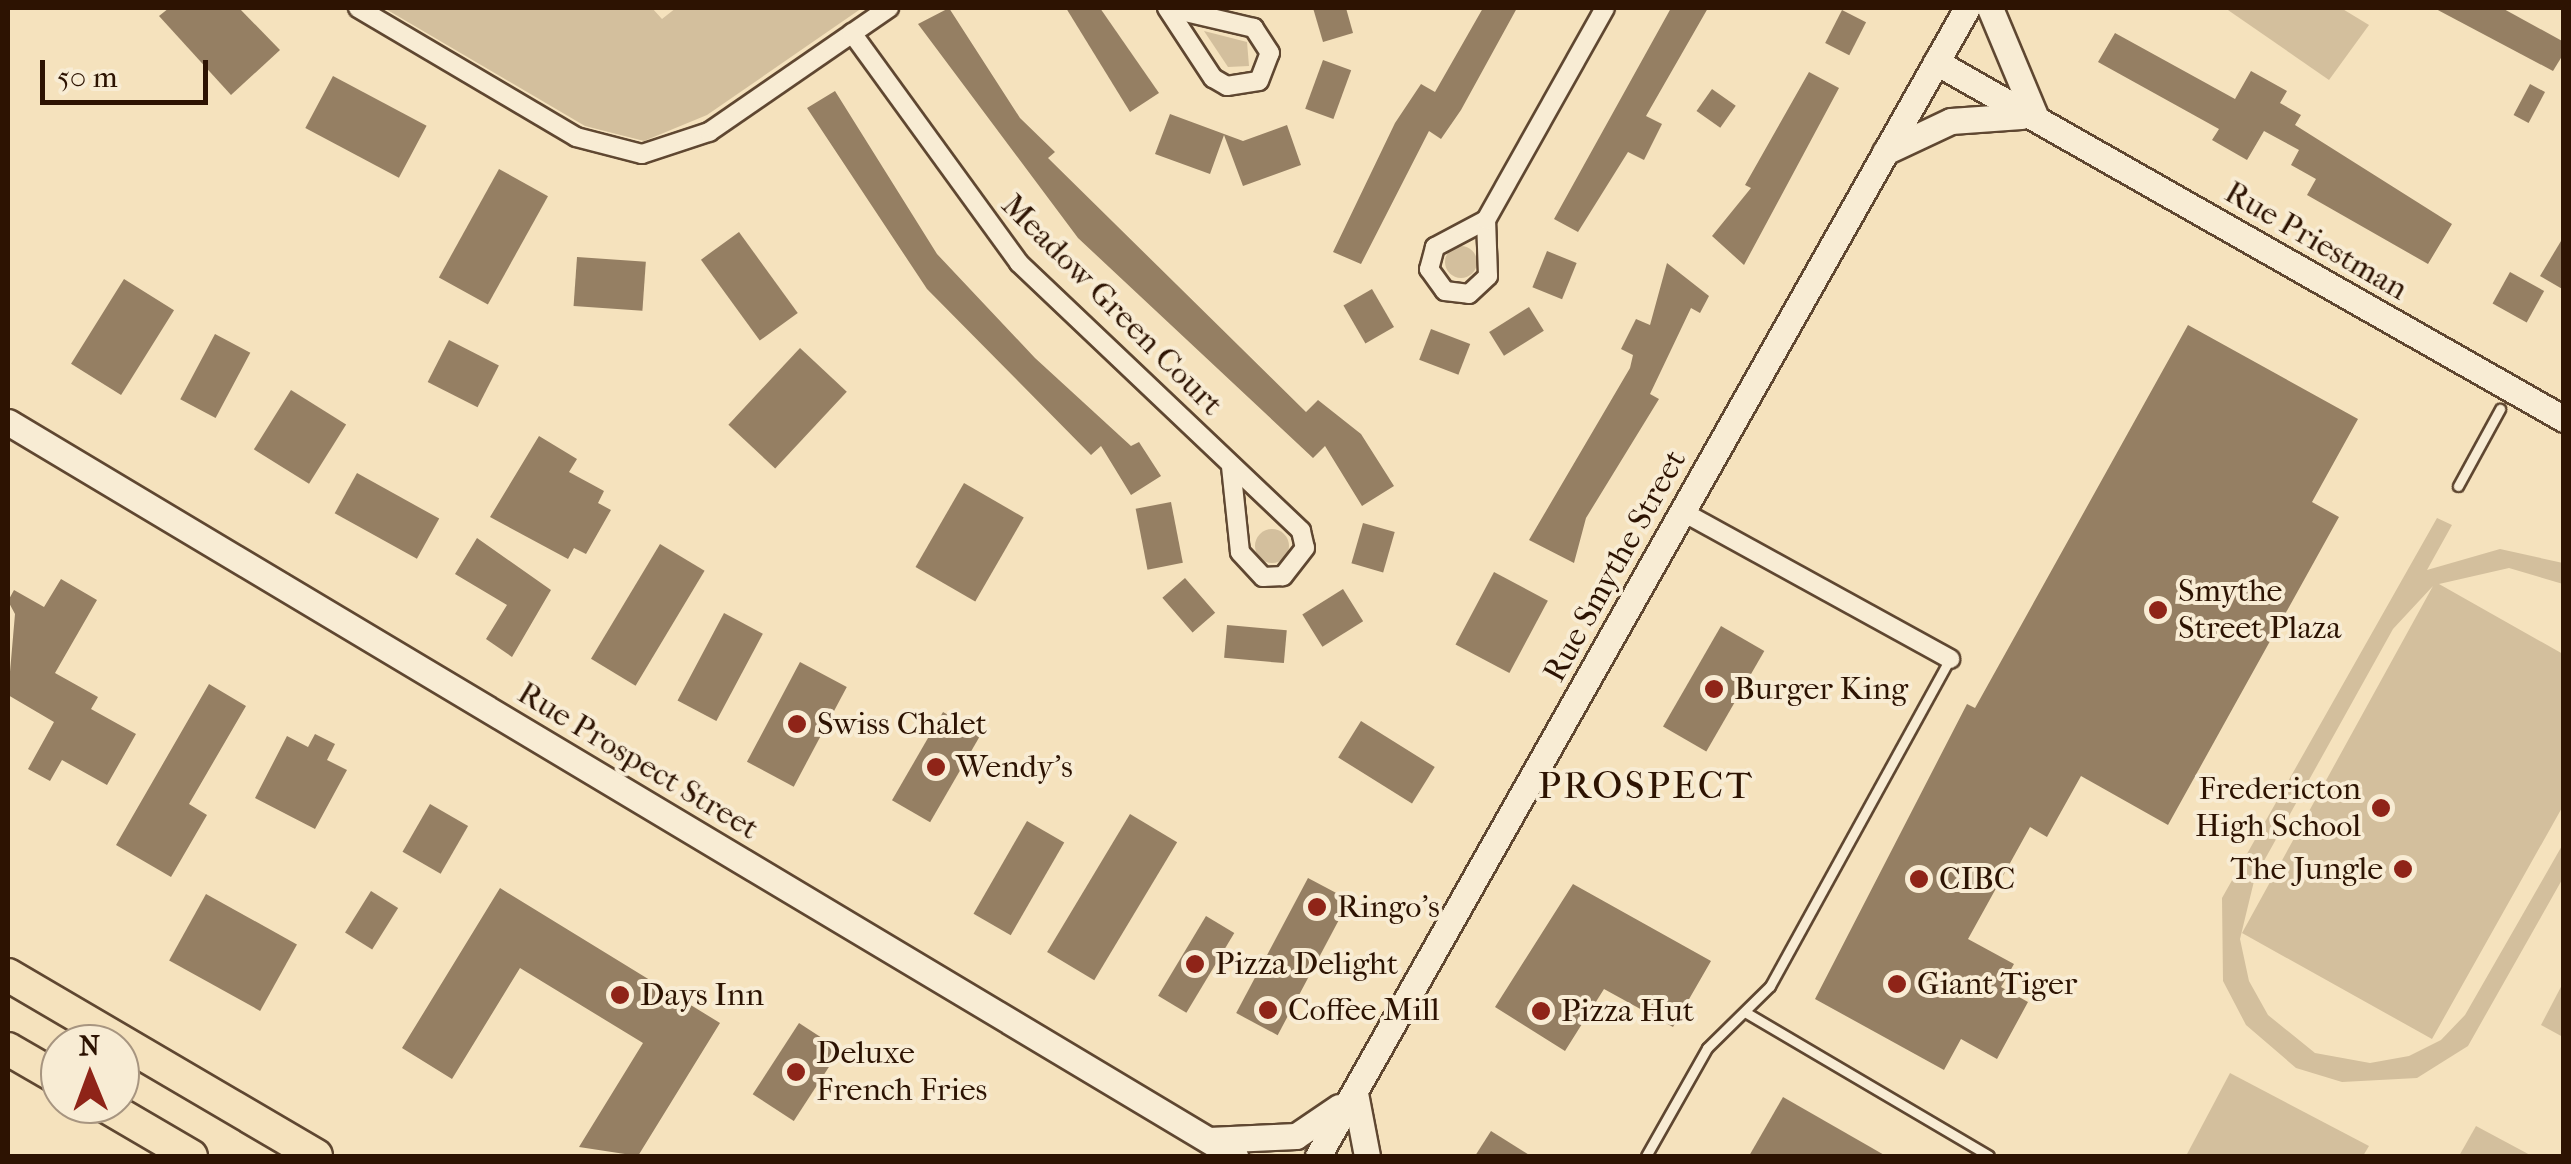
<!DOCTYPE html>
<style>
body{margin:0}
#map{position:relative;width:2571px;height:1164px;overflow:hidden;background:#f5e2bd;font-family:"IM FELL French Canon",serif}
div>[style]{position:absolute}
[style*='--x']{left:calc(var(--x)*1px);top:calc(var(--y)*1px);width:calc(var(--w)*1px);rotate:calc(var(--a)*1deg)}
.green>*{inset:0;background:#d3bf9d}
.round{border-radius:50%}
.building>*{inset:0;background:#957f63;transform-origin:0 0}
.roads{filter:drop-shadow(2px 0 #5f4731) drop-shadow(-2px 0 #5f4731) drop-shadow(0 2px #5f4731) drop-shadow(0 -2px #5f4731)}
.lane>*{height:9px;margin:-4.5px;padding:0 4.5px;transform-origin:4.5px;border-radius:4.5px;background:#f8ecd4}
.street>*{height:18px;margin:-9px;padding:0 9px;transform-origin:9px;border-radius:9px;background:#f8ecd4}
.secondary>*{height:25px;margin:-12.5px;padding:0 12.5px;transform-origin:12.5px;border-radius:12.5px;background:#f8ecd4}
.highway>*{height:32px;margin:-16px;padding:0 16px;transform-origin:16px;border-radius:16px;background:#f5e2bd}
.dots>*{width:28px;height:28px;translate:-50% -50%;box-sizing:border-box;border:5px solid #f8ecd4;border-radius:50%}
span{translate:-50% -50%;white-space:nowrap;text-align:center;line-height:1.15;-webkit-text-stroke:8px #f8ecd4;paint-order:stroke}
.street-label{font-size:32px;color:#2d1302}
.poi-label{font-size:32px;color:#2d1302}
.left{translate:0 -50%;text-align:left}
.right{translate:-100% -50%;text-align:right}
.quarter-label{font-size:38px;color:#2d1302;letter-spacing:2.5px}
.frame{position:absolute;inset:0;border:10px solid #2d1302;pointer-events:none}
.north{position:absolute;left:40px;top:1024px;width:100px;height:100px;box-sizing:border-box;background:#f8ecd4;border:2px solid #a79580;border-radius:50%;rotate:359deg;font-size:28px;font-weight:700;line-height:40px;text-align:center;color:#2d1302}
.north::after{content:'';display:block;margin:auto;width:35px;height:45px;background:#8f2418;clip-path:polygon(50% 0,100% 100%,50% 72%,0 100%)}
.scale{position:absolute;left:40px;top:60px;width:168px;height:45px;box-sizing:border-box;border:5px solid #2d1302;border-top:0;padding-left:12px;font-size:30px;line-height:35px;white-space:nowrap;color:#2d1302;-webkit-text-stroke:8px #f8ecd4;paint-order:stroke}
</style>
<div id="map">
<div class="green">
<i style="clip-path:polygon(384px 8px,652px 8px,662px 19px,676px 8px,862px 8px,707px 115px,644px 141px,585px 126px)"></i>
<i style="clip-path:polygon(2225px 8px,2341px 8px,2369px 25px,2329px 80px)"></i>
<i style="clip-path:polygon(1204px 31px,1247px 42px,1249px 66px,1228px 67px)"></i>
<i class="round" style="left:1445px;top:246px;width:32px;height:32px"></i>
<i style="clip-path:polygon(2437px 518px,2452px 525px,2427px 570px,2500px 549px,2563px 563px,2563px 584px,2509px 568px,2439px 584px,2563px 654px,2563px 806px,2432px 1039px,2242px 933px,2433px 586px,2393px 629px,2255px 877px,2240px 939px,2249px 981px,2268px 1015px,2315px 1053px,2370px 1063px,2409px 1056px,2441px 1040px,2465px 1015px,2563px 844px,2563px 878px,2468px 1046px,2417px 1078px,2342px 1082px,2296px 1068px,2246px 1025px,2223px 981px,2222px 898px)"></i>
<i class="round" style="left:1255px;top:529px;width:34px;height:34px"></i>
<i style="clip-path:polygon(2563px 983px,2563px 1037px,2541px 1025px)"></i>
<i style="clip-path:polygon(2230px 1073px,2369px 1146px,2363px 1156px,2186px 1156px)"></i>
<i style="clip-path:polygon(2476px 1126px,2532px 1156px,2459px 1156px)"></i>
</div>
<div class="building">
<i style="clip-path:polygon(169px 8px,239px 8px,280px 50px,231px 95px,159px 16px)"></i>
<i style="clip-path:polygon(949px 8px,1020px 118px,1055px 152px,1048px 158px,1306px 412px,1318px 400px,1361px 434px,1394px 486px,1362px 506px,1325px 446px,1313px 458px,1078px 238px,918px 24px)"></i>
<i style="clip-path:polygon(1066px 8px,1100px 8px,1159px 93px,1130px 112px)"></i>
<i style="clip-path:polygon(1313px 8px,1346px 8px,1353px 33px,1323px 42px)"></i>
<i style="clip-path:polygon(1483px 8px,1517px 8px,1461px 110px,1441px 139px,1429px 131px,1361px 264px,1333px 252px,1395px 123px,1421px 84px,1435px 92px)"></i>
<i style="clip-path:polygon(1671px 8px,1708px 8px,1646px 116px,1662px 124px,1644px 160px,1628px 152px,1578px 232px,1554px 219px)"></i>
<i style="clip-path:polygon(2434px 8px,2502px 8px,2564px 42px,2564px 53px,2553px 71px)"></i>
<i style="left:1842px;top:10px;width:27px;height:37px;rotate:27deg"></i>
<i style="clip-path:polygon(2115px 33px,2235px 99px,2251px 71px,2287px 91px,2280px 103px,2301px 115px,2295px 125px,2452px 224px,2428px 264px,2307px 195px,2316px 179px,2291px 165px,2299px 150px,2264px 131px,2247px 160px,2212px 140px,2219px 129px,2098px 62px)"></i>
<i style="left:1323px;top:60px;width:30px;height:52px;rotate:20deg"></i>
<i style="clip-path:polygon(1809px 72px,1839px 88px,1744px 265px,1712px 236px,1751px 188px,1745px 185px)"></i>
<i style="left:333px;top:76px;width:106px;height:59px;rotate:28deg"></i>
<i style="left:2530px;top:84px;width:17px;height:35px;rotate:28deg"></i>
<i style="left:1712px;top:89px;width:29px;height:27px;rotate:35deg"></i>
<i style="clip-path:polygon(835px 91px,937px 254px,1035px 358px,1131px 446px,1139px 442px,1161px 476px,1131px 495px,1101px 446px,1091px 455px,927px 289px,807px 108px)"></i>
<i style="clip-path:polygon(1170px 114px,1243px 141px,1287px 125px,1301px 165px,1243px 186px,1224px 135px,1210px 174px,1155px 154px)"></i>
<i style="left:499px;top:169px;width:56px;height:124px;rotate:29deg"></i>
<i style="left:739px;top:232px;width:100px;height:47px;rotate:54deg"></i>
<i style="clip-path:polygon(2564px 236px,2564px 290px,2540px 276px)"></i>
<i style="left:1547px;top:251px;width:32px;height:39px;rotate:22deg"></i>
<i style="left:577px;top:257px;width:69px;height:49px;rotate:4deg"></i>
<i style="clip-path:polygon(1667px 263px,1709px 296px,1700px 313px,1691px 308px,1650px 394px,1659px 399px,1586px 518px,1574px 563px,1529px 540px,1630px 368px,1633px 355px,1621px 349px,1636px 319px,1650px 325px)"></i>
<i style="left:2510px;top:272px;width:39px;height:36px;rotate:29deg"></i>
<i style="left:124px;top:279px;width:59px;height:100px;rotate:32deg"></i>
<i style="left:1372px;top:289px;width:44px;height:33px;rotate:60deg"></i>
<i style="left:1529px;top:307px;width:28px;height:47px;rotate:58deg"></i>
<i style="clip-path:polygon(2188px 325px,2358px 419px,2312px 502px,2339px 517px,2168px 825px,2081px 776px,2047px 837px,2030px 827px,1968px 939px,2014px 964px,2001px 987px,2028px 1002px,1997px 1059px,1961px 1039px,1944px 1070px,1815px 999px,1967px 704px,1975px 708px)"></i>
<i style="left:1431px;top:329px;width:42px;height:33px;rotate:21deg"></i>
<i style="left:215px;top:334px;width:40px;height:74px;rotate:28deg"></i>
<i style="left:449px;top:340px;width:56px;height:47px;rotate:27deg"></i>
<i style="left:800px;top:348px;width:64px;height:105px;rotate:43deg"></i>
<i style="left:291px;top:390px;width:65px;height:70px;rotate:32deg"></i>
<i style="clip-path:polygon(539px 436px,577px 459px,569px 472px,604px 491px,598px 503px,611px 510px,586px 554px,574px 548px,568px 559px,490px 517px)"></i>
<i style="left:357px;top:473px;width:94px;height:46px;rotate:29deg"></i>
<i style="left:964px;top:483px;width:69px;height:97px;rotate:30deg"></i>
<i style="left:1171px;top:502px;width:62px;height:36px;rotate:79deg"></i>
<i style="left:1363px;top:523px;width:33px;height:42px;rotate:16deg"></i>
<i style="clip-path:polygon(477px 538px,551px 590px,512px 657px,486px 639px,507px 605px,455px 574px)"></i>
<i style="left:660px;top:544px;width:52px;height:134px;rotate:31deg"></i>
<i style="left:1494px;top:572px;width:61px;height:82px;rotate:28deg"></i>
<i style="left:1185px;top:578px;width:46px;height:30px;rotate:49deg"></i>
<i style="clip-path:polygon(61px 579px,97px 600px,55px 673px,98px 697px,91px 709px,136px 734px,107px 785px,62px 760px,50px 781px,28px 769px,54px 722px,8px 695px,15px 614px,8px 601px,14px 590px,44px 607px)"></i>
<i style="left:1343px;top:589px;width:38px;height:48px;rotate:58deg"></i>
<i style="left:724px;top:613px;width:44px;height:99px;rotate:28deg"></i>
<i style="left:1227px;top:625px;width:60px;height:33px;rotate:5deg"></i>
<i style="left:1721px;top:626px;width:50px;height:116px;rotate:30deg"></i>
<i style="left:800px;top:662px;width:53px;height:113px;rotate:28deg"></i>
<i style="clip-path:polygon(209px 684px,246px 706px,189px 804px,207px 815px,171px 877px,116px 845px)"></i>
<i style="left:943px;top:712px;width:44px;height:102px;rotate:30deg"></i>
<i style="left:1361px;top:721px;width:87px;height:43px;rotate:32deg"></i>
<i style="clip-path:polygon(315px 734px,335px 744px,327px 760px,347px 770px,315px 829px,255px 798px,287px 736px,308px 747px)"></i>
<i style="left:430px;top:804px;width:44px;height:55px;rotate:30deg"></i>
<i style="left:1130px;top:814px;width:55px;height:161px;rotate:31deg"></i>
<i style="left:1027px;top:821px;width:43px;height:107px;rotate:30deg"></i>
<i style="left:1308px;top:878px;width:47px;height:153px;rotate:28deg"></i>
<i style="clip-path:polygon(1573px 884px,1711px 961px,1673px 1027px,1604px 989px,1565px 1051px,1495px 1007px)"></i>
<i style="clip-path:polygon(500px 888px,720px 1023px,638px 1156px,579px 1147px,643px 1043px,520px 968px,452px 1079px,402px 1048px)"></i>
<i style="left:371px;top:891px;width:32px;height:49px;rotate:32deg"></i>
<i style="left:206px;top:894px;width:104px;height:76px;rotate:29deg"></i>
<i style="left:1206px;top:916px;width:33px;height:93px;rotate:31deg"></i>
<i style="left:799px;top:1023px;width:49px;height:85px;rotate:33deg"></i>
<i style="clip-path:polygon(1783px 1097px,1886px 1156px,1749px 1156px)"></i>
<i style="clip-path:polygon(1491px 1131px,1531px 1156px,1475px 1156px)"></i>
</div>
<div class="roads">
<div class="lane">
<i style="--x:2458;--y:486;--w:88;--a:-61.4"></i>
<i style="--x:1745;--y:1012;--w:283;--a:30.5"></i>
<i style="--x:1646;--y:1156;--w:124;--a:-60.5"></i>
<i style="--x:1707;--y:1048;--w:88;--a:-44.5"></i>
<i style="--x:1770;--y:986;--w:373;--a:-61.2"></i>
</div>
<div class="street">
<i style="--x:358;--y:8;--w:253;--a:30.6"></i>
<i style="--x:576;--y:137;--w:68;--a:14.4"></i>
<i style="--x:642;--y:154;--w:71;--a:-18.2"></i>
<i style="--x:709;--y:132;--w:219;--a:-34.6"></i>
<i style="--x:1167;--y:8;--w:84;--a:56.7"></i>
<i style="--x:1213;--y:78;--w:16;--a:30"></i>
<i style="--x:1227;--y:86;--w:32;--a:-9"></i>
<i style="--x:1259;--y:81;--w:30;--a:-69"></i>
<i style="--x:1270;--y:53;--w:30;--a:-123"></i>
<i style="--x:1254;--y:28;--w:87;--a:-166.8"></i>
<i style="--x:852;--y:33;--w:284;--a:54"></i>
<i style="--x:1019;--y:263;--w:389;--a:43.5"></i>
<i style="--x:1301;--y:531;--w:17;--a:77"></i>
<i style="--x:1305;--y:548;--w:36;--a:128"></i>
<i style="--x:1283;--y:576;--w:20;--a:177"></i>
<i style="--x:1263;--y:577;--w:34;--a:-133"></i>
<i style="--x:1240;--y:552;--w:85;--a:-96"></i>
<i style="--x:1486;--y:220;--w:58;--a:152.1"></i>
<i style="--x:1435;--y:247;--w:23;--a:105"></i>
<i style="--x:1429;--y:269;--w:27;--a:54"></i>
<i style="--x:1445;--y:291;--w:24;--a:7"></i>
<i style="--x:1469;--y:294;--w:26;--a:-43"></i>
<i style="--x:1488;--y:276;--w:56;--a:-92"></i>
<i style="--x:1486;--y:220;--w:243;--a:-60.7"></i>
<i style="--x:1683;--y:512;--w:305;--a:28.8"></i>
</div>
<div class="secondary">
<i style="--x:1990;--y:8;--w:119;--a:67.3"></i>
<i style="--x:1936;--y:62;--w:722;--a:29.62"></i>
<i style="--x:1885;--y:152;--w:73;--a:-25.2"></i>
<i style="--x:1951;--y:121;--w:70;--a:-4.1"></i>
<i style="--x:8;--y:422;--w:1430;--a:30.89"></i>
<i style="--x:1355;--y:1093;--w:64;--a:79.2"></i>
<i style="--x:1209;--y:1140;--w:87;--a:-2.6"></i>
<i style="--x:1296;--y:1136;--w:52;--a:-34"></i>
<i style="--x:1318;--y:1156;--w:1319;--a:-60.52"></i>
</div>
<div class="highway">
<i style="--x:8;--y:975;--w:357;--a:30.4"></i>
<i style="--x:8;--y:1049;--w:60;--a:30"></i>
<i style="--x:102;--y:1104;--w:103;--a:30.3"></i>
</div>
</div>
<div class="dots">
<i style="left:2158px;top:610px;background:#8f2418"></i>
<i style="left:1714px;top:689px;background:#8f2418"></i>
<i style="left:797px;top:724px;background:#8f2418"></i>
<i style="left:936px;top:767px;background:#8f2418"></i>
<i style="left:2381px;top:808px;background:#8f2418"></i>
<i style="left:2403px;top:869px;background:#8f2418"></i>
<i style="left:1919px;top:879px;background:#8f2418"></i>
<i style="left:1317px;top:907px;background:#8f2418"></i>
<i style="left:1195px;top:964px;background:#8f2418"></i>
<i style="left:1897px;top:984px;background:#8f2418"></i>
<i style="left:620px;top:995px;background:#8f2418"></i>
<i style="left:1268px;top:1010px;background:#8f2418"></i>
<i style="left:1541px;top:1011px;background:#8f2418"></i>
<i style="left:796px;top:1072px;background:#8f2418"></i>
</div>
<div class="street-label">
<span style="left:2316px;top:241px;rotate:30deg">Rue Priestman</span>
<span style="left:1112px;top:305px;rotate:45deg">Meadow Green Court</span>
<span style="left:1615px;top:566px;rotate:-61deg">Rue Smythe Street</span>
<span style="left:638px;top:761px;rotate:31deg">Rue Prospect Street</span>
</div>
<div class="poi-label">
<span class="left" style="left:2178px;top:610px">Smythe<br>Street Plaza</span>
<span class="left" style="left:1734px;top:689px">Burger King</span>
<span class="left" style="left:817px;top:724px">Swiss Chalet</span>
<span class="left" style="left:956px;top:767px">Wendy's</span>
<span class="right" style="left:2361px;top:808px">Fredericton<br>High School</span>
<span class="right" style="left:2383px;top:869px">The Jungle</span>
<span class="left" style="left:1939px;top:879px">CIBC</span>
<span class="left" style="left:1337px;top:907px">Ringo's</span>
<span class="left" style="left:1215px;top:964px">Pizza Delight</span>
<span class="left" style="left:1917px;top:984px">Giant Tiger</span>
<span class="left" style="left:640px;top:995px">Days Inn</span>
<span class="left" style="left:1288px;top:1010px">Coffee Mill</span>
<span class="left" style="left:1561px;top:1011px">Pizza Hut</span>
<span class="left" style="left:816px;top:1072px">Deluxe<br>French Fries</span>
</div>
<div class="quarter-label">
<span style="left:1646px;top:786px">PROSPECT</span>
</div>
<div class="frame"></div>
<div class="north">N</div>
<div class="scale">50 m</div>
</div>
